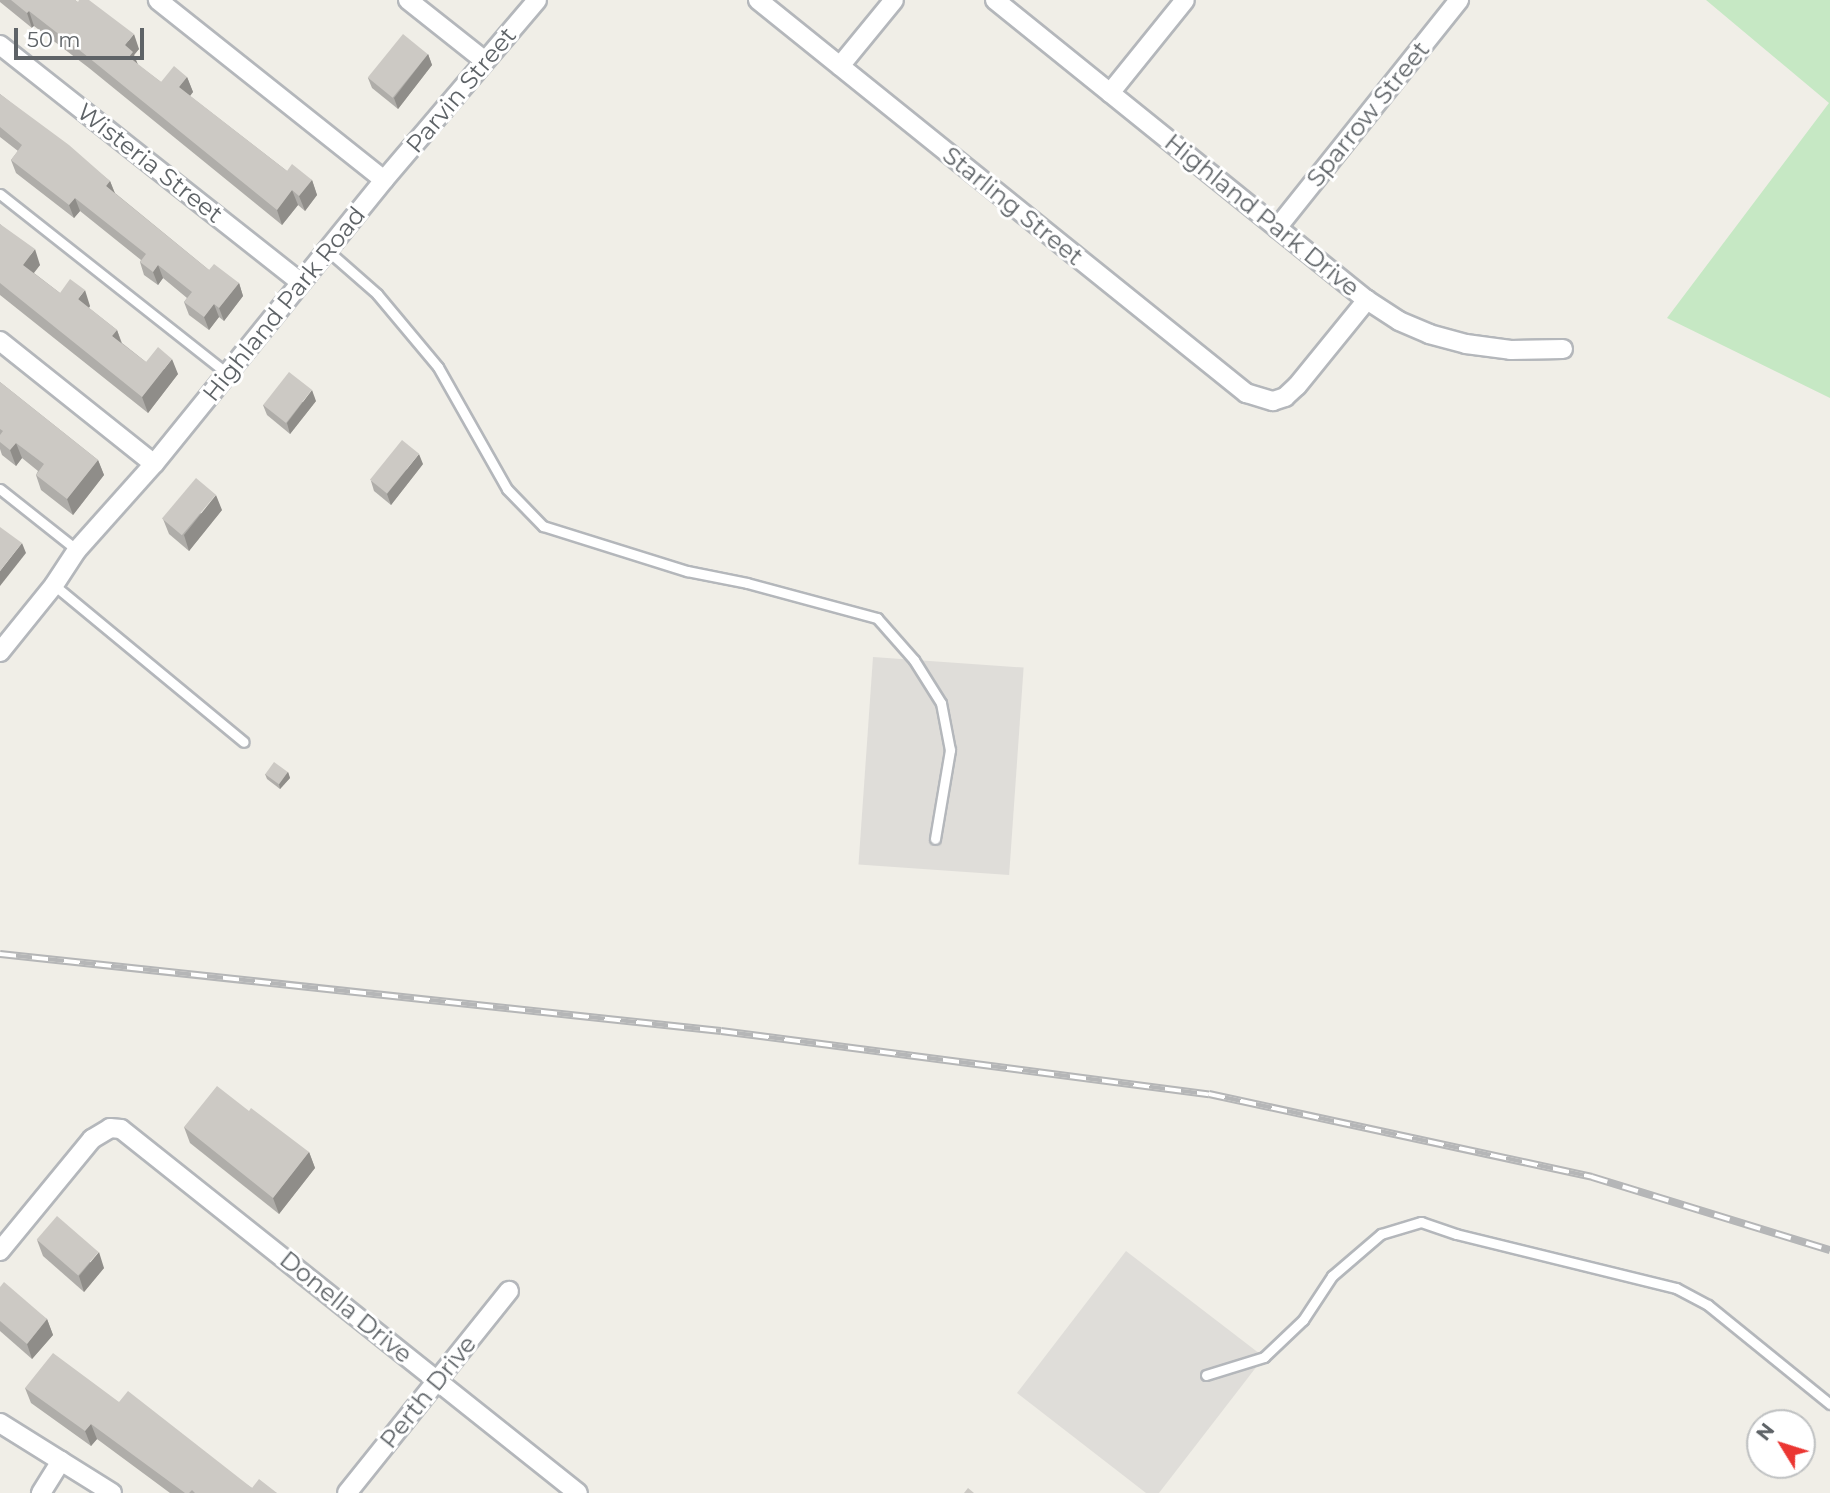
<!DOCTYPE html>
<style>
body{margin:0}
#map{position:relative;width:1830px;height:1493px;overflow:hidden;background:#f0eee7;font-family:Montserrat,sans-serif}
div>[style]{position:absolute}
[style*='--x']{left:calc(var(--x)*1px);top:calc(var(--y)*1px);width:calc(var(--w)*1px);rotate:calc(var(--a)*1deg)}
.industrial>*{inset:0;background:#dfddd9;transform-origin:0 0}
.green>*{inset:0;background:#c6e8c4}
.roads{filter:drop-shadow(2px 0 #b4b7bb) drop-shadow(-2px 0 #b4b7bb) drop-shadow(0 2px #b4b7bb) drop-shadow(0 -2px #b4b7bb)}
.service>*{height:9px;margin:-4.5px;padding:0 4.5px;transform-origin:4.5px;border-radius:4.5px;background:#fff}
.minor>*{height:18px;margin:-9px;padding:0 9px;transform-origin:9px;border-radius:9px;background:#fff}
.rail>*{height:8px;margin-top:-4px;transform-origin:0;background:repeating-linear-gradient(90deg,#fff 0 16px,#b5b6b7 0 32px);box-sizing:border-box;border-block:2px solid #b5b6b7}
.wall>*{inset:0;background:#afada9}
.shaded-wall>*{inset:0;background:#8f8d89}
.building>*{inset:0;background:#ccc9c4;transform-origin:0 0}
span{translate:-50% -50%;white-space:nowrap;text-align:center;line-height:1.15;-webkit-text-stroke:6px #fff;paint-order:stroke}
.street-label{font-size:24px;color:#5e6367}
.north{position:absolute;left:1746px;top:1409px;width:70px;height:70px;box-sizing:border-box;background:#fff;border:2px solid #bfc1c2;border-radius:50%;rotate:308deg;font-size:19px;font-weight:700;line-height:28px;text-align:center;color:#5e6367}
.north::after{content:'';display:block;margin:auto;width:24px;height:32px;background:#eb3632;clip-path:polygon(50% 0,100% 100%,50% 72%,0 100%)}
.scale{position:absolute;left:14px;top:28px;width:130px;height:32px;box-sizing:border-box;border:4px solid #5e6367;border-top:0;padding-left:9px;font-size:21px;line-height:24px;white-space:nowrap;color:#5e6367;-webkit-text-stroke:5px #fff;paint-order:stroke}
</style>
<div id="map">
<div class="industrial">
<i style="left:873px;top:657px;width:151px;height:208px;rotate:4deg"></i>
<i style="clip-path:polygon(1126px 1251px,1264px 1357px,1159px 1493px,1146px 1493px,1017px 1393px)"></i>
</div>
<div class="green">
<i style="clip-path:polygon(1706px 0,1830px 0,1830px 398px,1667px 318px,1829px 103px)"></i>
</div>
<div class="roads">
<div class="service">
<i style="--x:0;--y:194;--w:290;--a:38.3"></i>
<i style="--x:327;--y:250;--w:67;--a:41.3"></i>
<i style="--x:377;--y:294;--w:95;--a:50.1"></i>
<i style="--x:438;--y:367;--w:140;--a:60.5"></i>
<i style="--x:507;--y:489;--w:52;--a:45.8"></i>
<i style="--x:543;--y:526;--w:151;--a:17.4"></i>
<i style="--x:687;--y:571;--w:61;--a:11.3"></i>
<i style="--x:747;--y:583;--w:135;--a:15.1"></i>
<i style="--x:877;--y:618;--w:56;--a:48.6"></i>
<i style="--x:914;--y:660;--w:51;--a:57.9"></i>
<i style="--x:941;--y:703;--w:48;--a:79.2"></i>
<i style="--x:950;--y:750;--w:90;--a:99.6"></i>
<i style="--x:0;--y:489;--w:98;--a:38.4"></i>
<i style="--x:54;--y:585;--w:246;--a:39.6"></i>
<i style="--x:1206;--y:1375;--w:61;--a:-17.2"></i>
<i style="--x:1264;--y:1357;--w:54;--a:-43.5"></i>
<i style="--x:1303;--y:1320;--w:53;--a:-56.6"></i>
<i style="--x:1332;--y:1276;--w:65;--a:-40.6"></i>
<i style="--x:1381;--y:1234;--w:42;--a:-16.7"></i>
<i style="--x:1421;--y:1222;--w:37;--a:19"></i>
<i style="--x:1456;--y:1234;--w:227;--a:13.8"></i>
<i style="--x:1676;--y:1288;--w:36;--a:28"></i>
<i style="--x:1708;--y:1305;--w:157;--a:39.1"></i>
</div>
<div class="minor">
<i style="--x:408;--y:0;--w:98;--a:38.4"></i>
<i style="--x:758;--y:0;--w:627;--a:38.85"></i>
<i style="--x:1246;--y:393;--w:28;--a:17"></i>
<i style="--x:1273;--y:401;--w:13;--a:-18"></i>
<i style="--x:1285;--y:397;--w:16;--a:-43"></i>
<i style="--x:1297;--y:386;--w:111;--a:-50.9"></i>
<i style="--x:995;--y:0;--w:478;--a:38.9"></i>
<i style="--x:1367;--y:300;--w:38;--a:33"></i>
<i style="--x:1399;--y:321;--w:33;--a:23"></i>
<i style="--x:1429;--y:334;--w:38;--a:15"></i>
<i style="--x:1466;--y:344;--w:45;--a:7.6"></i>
<i style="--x:1511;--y:350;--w:52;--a:-1.1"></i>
<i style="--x:0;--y:45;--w:382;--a:38.3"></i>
<i style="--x:840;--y:66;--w:85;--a:-50.7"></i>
<i style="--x:1110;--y:93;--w:119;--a:-51.1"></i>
<i style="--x:384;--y:180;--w:236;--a:-49.6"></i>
<i style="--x:1277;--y:228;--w:292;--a:-51.4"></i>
<i style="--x:0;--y:341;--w:197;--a:38.6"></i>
<i style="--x:0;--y:652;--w:86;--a:-51.1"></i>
<i style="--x:54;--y:585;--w:42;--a:-56.7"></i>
<i style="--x:77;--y:550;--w:115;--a:-48.2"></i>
<i style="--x:154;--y:464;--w:365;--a:-51"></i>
<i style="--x:384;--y:180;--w:289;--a:-141.5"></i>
<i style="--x:0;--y:1251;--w:145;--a:-50.6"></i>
<i style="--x:92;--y:1139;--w:21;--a:-31"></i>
<i style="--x:110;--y:1128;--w:11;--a:5"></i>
<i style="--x:121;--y:1129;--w:584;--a:38.54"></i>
<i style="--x:0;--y:1423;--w:132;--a:32"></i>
<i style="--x:41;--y:1493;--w:38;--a:-58"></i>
<i style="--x:347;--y:1493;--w:259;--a:-51.3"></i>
</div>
</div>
<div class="rail">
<i style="--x:0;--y:954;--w:725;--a:6.1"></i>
<i style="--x:721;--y:1031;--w:492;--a:7.4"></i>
<i style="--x:1209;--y:1094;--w:392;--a:12.2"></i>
<i style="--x:1592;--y:1177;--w:249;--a:17.1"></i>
</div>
<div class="wall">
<i style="clip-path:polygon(0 0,75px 0,139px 49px,134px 55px,137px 64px,161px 82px,187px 77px,193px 92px,190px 96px,287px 171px,312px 180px,317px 195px,305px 211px,298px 205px,282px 225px,89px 68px,34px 26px,32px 28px,0 2px)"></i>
<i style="clip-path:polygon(428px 54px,432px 65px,398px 109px,372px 88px,368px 78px)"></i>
<i style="clip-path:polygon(0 94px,110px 181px,115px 193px,209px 270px,239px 283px,243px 296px,224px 321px,219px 317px,209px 330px,189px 315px,184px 302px,187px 298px,163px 278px,158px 285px,144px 275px,140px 262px,141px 260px,80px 211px,74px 218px,16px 173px,11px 160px,18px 151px,0 137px)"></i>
<i style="clip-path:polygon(0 224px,40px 265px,34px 273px,60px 293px,90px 306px,89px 308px,117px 330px,122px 343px,146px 362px,178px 374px,148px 413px,0 295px)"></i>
<i style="clip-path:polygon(0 382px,98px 460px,104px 475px,73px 515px,41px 490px,36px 475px,38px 471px,22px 458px,16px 466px,2px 455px,0 449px)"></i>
<i style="clip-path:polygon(316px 401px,290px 434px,267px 415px,263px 405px)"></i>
<i style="clip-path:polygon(423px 464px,391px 505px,374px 491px,371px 481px)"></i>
<i style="clip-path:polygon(222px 510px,189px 551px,169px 534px,163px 519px)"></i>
<i style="clip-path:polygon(288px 772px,290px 778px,280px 789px,267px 779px,265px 774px)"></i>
<i style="clip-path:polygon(184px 1127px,309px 1152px,315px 1168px,279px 1214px,190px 1143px)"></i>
<i style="clip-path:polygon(37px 1240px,104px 1268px,84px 1292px,43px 1256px)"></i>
<i style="clip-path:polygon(0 1287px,47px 1319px,53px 1335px,32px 1359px,0 1331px)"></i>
<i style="clip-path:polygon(25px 1388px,119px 1402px,252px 1488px,277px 1493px,170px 1493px,97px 1439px,91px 1446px,31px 1403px)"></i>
</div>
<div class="shaded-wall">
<i style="clip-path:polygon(29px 11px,34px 26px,32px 28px,27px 13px)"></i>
<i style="clip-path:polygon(134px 34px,139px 49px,134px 55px,139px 67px,135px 72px,125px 45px)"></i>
<i style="clip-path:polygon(428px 54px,432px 65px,398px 109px,394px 98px)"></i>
<i style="clip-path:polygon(187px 77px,193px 92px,185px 102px,179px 87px)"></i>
<i style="clip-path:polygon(312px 180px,317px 195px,305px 211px,299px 196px)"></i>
<i style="clip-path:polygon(110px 181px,115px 194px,106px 186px)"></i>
<i style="clip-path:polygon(292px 190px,298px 205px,282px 225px,277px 210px)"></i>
<i style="clip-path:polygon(75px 198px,80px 211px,74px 218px,69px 205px)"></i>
<i style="clip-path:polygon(35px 249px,40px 265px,28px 280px,23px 265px)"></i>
<i style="clip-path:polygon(158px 265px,163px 278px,158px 285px,153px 272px)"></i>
<i style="clip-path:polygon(239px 283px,243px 296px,224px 321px,219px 308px)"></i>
<i style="clip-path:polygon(85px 290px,90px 306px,83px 315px,78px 299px)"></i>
<i style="clip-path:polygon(214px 304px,219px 317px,209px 330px,204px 317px)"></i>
<i style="clip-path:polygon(117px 330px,122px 345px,112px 336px)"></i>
<i style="clip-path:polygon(172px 359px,178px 374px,148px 413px,142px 397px)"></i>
<i style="clip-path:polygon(312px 390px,316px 401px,290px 434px,287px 423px)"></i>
<i style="clip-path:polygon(16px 443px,22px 458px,16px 466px,10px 450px)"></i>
<i style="clip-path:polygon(419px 454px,423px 464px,391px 505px,387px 494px)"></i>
<i style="clip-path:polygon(98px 460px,104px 475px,73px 515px,67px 499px)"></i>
<i style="clip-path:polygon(216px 495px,222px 510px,189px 551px,184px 535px)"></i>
<i style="clip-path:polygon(22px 543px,26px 553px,0 586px,0 571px)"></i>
<i style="clip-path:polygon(288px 772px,290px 778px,280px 789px,279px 784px)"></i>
<i style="clip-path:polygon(309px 1152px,315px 1168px,279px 1214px,273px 1198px)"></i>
<i style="clip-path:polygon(99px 1252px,104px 1268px,84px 1292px,79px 1276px)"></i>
<i style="clip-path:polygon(47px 1319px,53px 1335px,32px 1359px,27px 1344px)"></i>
<i style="clip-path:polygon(91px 1424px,97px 1439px,91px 1446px,85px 1431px)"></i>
</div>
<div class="building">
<i style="clip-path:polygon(11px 0,75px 0,78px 2px,79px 0,89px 0,134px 34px,125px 45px,133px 52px,129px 57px,161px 82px,174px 66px,187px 77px,179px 87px,287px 171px,292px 164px,312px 180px,299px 196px,292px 190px,277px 210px,83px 53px,29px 11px,27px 13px)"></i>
<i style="left:403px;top:34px;width:32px;height:56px;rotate:39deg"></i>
<i style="clip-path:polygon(0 94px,69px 145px,110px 181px,106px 186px,209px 270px,214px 264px,239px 283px,219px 308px,214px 304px,204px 317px,184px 302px,192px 292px,158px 265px,153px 272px,140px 262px,146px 254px,75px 198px,69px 205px,11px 160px,22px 145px,0 127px)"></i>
<i style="clip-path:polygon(0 224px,35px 249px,23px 265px,60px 293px,70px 279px,85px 290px,78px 299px,117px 330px,112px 336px,146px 362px,158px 347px,172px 359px,142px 397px,0 283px)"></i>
<i style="left:289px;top:372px;width:29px;height:42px;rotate:38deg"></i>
<i style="clip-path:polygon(0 382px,98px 460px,67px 499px,36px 475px,44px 464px,16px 443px,10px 450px,0 442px,0 435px,3px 431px,0 429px)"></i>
<i style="left:402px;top:440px;width:22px;height:51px;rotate:39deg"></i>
<i style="left:196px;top:478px;width:26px;height:53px;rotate:40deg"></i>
<i style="clip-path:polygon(0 527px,22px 543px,0 571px)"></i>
<i style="left:274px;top:762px;width:17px;height:15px;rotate:36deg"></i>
<i style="clip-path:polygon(217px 1086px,249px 1111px,251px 1108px,309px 1152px,273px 1198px,184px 1127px)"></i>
<i style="left:57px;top:1216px;width:55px;height:31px;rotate:41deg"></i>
<i style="clip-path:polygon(4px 1282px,47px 1319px,27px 1344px,0 1321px,0 1287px)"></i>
<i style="clip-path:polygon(53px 1353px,119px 1402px,128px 1391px,252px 1488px,259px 1479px,277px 1493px,195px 1493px,192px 1490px,189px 1493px,185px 1493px,91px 1424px,85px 1431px,25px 1388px)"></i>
<i style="clip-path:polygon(968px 1488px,974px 1493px,964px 1493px)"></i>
</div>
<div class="street-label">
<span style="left:461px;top:90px;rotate:-50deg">Parvin Street</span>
<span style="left:1368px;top:114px;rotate:-51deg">Sparrow Street</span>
<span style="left:150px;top:163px;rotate:38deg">Wisteria Street</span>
<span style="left:1013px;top:206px;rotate:39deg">Starling Street</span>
<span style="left:1262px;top:215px;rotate:39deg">Highland Park Drive</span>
<span style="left:284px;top:304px;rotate:-51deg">Highland Park Road</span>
<span style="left:346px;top:1307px;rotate:39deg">Donella Drive</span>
<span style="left:428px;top:1392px;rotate:-51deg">Perth Drive</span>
</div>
<div class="north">N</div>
<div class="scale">50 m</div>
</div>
